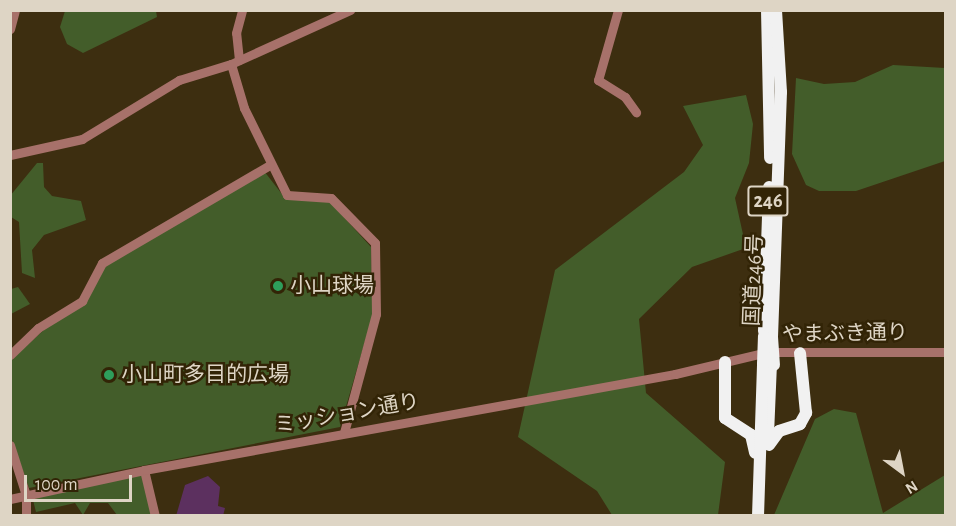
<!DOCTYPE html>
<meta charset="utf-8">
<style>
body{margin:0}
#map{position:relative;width:956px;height:526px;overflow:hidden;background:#3d2e10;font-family:"Alegreya Sans","Noto Sans JP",sans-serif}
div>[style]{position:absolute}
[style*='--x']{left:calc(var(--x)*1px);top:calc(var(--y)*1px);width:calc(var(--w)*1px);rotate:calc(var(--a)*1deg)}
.green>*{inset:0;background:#435d2a}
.building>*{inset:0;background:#5c305f}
.minor>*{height:9px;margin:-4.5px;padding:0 4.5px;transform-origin:4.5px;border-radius:4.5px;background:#a7716a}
.highway>*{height:12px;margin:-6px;padding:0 6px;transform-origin:6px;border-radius:6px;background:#f1f1f1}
.highway-bridge>*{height:12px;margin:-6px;padding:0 6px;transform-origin:6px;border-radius:6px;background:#f1f1f1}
.dots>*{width:16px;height:16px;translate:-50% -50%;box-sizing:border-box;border:3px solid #322406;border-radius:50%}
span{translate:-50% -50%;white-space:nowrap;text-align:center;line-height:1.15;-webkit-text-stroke:5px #322406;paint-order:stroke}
.shield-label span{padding:2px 4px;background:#322406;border:2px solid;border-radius:4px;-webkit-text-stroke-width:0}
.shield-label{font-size:20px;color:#ded5c5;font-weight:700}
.street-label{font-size:21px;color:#ded5c5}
.poi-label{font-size:21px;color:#ded5c5}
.left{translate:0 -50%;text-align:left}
.frame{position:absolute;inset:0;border:12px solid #ded5c5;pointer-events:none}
.north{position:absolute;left:872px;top:442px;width:60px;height:60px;-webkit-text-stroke:4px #322406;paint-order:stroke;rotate:148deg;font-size:16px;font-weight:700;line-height:24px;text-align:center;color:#ded5c5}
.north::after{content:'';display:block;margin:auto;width:21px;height:27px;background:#ded5c5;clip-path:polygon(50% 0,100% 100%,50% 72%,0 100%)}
.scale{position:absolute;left:24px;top:475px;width:108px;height:27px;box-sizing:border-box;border:3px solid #ded5c5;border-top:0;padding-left:8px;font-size:18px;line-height:21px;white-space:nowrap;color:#ded5c5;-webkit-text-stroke:4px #322406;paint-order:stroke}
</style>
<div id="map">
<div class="green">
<i style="clip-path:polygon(65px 11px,156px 11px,157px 17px,83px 53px,67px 44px,60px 27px)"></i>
<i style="clip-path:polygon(893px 65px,945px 68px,945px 161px,856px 191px,819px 191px,806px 185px,792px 154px,796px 78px,824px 84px,855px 82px)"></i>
<i style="clip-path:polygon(746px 95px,753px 124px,749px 163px,735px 198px,746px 248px,692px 267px,639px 319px,646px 393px,725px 462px,718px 515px,612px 515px,597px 491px,518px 437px,555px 270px,684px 172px,703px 145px,683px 106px)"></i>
<i style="clip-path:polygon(37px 163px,43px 163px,44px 187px,52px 196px,81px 201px,86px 220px,44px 235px,32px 250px,35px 278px,22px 273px,19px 222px,11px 217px,10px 196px)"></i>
<i style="clip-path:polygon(264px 171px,285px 198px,329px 201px,371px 247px,373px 314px,340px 427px,29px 488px,11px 437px,10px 361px,46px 328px,86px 303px,104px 267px)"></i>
<i style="clip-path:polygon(18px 287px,30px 304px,11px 314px,11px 289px)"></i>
<i style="clip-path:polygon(834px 409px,856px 413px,883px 513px,945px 475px,945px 515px,774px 515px,815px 419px)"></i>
<i style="clip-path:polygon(145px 472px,157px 515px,117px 515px,108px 503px,90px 503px,83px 515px,75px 503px,36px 512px,32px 496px)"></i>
</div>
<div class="building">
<i style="clip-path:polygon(208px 476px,220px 487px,218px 506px,225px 508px,223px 516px,176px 516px,185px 485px)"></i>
</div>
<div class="minor">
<i style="--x:618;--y:10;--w:73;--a:105.9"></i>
<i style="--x:598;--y:80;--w:32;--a:32"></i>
<i style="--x:625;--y:97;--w:19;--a:54"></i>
<i style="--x:10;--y:29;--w:20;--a:-75"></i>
<i style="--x:239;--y:60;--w:27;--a:-96"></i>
<i style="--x:236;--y:33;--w:24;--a:-75"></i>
<i style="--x:231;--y:64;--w:46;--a:73.5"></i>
<i style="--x:244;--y:108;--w:97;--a:63.7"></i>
<i style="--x:287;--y:195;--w:44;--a:3.9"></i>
<i style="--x:331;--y:198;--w:63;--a:45.6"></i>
<i style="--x:375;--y:243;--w:71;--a:89.2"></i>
<i style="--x:376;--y:314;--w:123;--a:105.1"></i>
<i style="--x:10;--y:155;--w:74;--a:-12.5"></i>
<i style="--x:82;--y:139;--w:114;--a:-31.3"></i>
<i style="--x:179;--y:80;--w:54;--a:-17.1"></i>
<i style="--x:231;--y:64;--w:131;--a:-24.4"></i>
<i style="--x:10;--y:355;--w:39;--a:-44"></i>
<i style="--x:38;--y:328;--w:52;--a:-31.5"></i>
<i style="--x:82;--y:301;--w:43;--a:-62.2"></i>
<i style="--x:102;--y:263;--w:194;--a:-30.3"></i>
<i style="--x:10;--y:445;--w:52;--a:72.3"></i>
<i style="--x:26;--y:495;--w:21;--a:90"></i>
<i style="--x:144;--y:470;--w:47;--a:76.6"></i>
<i style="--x:10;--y:499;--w:137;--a:-12.2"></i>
<i style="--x:144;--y:470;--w:540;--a:-10.25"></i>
<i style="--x:675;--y:374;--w:95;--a:-13.4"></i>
<i style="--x:767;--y:352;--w:179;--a:0"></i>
</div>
<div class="highway">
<i style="--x:767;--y:10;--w:148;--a:88.8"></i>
<i style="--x:764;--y:331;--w:144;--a:-88"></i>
<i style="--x:772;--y:337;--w:245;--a:-87.9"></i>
<i style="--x:781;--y:92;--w:82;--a:-93.5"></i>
<i style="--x:725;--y:362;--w:56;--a:90"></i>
<i style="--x:725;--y:418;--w:31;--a:33"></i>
<i style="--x:751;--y:435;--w:18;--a:77"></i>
<i style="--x:768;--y:435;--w:71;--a:-87.6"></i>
<i style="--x:769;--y:445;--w:17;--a:-54"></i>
<i style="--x:779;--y:431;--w:22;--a:-18"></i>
<i style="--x:800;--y:424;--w:13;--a:-61"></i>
<i style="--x:806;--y:413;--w:60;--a:-95.7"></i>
<i style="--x:758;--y:516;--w:152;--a:-88.1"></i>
</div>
<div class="highway-bridge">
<i style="--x:772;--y:337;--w:28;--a:86"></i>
<i style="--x:763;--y:364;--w:28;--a:-88"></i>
</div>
<div class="dots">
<i style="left:278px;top:286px;background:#2e9e5b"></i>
<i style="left:109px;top:375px;background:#2e9e5b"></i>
</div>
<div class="shield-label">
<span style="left:768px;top:201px">246</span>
</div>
<div class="street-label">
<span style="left:754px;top:280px;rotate:-88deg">国道246号</span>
<span style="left:845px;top:334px;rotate:-1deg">やまぶき通り</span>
<span style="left:347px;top:414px;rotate:-10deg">ミッション通り</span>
</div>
<div class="poi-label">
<span class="left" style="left:290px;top:286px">小山球場</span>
<span class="left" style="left:121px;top:375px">小山町多目的広場</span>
</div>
<div class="frame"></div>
<div class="north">N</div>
<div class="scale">100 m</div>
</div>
